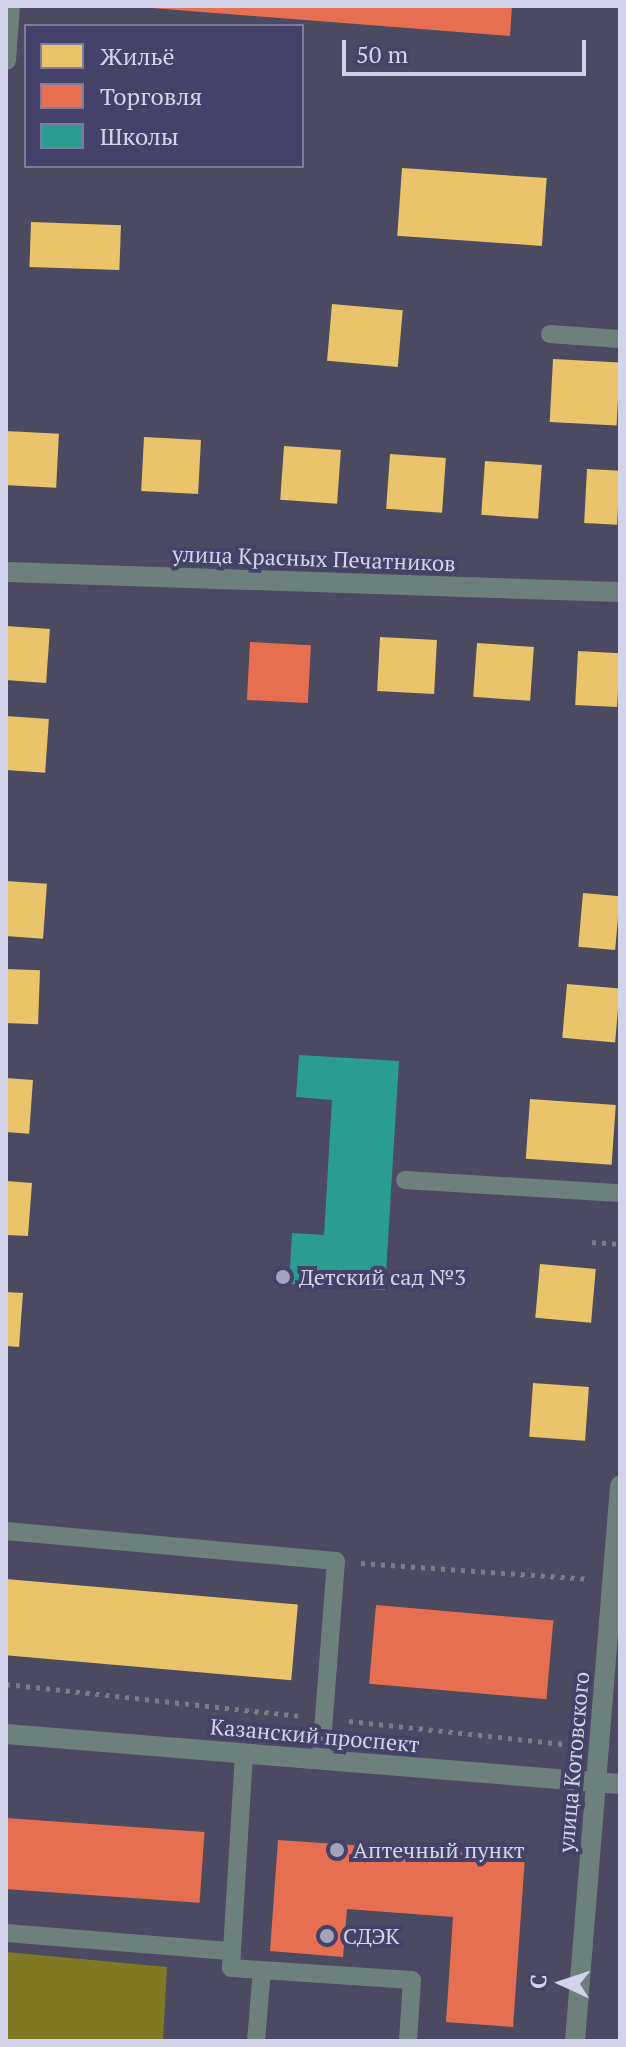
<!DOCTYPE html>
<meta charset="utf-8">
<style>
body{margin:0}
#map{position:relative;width:626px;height:2047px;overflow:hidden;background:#4c4a60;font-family:"PT Serif",serif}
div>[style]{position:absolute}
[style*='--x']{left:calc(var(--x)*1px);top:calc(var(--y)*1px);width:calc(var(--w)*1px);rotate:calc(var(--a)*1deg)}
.forest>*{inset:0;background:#7f7924}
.homes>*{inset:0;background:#e9c46a;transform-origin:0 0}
.shops>*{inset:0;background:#e76f51;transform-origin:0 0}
.schools>*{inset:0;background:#2a9d8f}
.path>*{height:5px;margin-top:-2.5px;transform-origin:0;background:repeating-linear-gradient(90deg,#757f84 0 4px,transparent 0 10px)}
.service>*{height:18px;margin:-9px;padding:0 9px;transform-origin:9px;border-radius:9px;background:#6e807d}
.minor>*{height:20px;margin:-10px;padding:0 10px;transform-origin:10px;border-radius:10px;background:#6e807d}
.tertiary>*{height:20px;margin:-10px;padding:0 10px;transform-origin:10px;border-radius:10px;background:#6e807d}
.dots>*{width:22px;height:22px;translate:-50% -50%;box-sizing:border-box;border:4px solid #444268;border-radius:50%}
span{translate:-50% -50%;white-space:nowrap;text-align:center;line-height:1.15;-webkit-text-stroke:8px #444268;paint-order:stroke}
.street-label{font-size:22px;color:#d3d3ea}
.poi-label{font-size:22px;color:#d3d3ea}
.left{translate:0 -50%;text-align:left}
.frame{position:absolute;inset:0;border:8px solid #d3d3ea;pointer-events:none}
.legend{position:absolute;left:24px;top:24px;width:280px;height:144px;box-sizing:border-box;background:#444268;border:2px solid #7d7c9c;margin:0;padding:10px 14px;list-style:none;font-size:24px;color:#d3d3ea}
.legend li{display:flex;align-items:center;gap:16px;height:40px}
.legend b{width:40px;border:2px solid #7d7c9c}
.north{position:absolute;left:522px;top:1943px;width:80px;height:80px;-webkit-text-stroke:6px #444268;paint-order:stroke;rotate:273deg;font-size:22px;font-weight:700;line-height:32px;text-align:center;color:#d3d3ea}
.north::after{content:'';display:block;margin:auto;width:28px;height:36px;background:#d3d3ea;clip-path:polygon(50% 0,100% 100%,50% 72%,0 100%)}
.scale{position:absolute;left:342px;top:40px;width:244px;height:36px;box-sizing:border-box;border:4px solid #d3d3ea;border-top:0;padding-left:10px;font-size:24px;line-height:28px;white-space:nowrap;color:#d3d3ea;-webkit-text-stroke:6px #444268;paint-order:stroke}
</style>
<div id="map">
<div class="forest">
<i style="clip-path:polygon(6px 1952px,167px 1967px,163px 2041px,6px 2039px)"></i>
</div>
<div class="homes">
<i style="left:402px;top:168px;width:145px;height:68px;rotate:4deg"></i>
<i style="left:31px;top:222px;width:90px;height:45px;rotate:2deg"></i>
<i style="left:332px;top:304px;width:71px;height:57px;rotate:5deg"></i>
<i style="left:553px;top:359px;width:67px;height:63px;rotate:3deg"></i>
<i style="left:6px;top:431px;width:53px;height:54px;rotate:3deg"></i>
<i style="left:144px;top:437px;width:57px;height:54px;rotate:3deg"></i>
<i style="left:284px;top:446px;width:57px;height:54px;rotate:4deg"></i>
<i style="left:390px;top:454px;width:56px;height:55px;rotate:4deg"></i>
<i style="left:485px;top:461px;width:57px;height:54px;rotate:4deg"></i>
<i style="left:587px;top:469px;width:33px;height:54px;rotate:3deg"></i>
<i style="left:6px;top:626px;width:44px;height:54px;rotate:4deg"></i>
<i style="left:380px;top:637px;width:57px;height:54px;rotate:3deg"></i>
<i style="left:477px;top:643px;width:57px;height:54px;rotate:4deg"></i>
<i style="left:578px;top:651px;width:42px;height:54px;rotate:3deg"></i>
<i style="left:6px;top:716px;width:43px;height:54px;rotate:4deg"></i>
<i style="left:6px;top:881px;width:41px;height:55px;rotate:4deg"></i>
<i style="left:583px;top:893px;width:37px;height:54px;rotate:5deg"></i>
<i style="left:6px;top:969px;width:34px;height:54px;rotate:2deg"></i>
<i style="left:567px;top:984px;width:53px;height:54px;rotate:5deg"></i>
<i style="left:6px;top:1078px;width:27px;height:54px;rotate:4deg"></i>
<i style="left:530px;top:1099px;width:86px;height:60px;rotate:4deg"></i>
<i style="clip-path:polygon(6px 1181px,32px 1183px,28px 1236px,6px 1235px)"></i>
<i style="left:540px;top:1264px;width:56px;height:54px;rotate:5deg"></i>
<i style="clip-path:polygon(6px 1292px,23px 1293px,19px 1347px,6px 1346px)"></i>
<i style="left:533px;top:1383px;width:56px;height:54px;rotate:4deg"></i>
<i style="left:6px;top:1579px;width:293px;height:76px;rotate:5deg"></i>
</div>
<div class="shops">
<i style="clip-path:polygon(126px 6px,512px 6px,510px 36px)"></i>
<i style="left:250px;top:642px;width:61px;height:58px;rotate:3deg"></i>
<i style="left:376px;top:1605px;width:178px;height:79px;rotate:5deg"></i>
<i style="left:6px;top:1818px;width:199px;height:71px;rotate:4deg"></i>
<i style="clip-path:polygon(278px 1840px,525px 1857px,513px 2027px,446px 2022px,453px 1917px,347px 1909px,343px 1957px,270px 1951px)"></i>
</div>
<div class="schools">
<i style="clip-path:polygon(299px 1055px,399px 1061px,385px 1290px,289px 1284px,292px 1233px,324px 1235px,332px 1100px,296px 1097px)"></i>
</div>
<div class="path">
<i style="--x:592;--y:1242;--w:28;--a:4"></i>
<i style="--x:361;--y:1563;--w:227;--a:4"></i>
<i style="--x:6;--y:1684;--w:295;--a:6.2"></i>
<i style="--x:349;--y:1721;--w:226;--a:6.1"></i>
</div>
<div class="service">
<i style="--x:550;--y:334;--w:70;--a:4.1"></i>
<i style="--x:405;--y:1180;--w:215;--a:3.5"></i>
<i style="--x:6;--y:1531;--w:331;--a:5.2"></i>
<i style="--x:336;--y:1561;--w:198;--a:94.4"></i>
<i style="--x:244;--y:1754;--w:214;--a:93.5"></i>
<i style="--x:231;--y:1968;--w:181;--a:3.8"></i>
<i style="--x:412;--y:1980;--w:61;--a:93.8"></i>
<i style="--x:6;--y:1933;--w:224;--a:4.6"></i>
<i style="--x:256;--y:2041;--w:71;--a:-85.2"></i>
</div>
<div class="minor">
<i style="--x:6;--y:60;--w:54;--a:-85.8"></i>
<i style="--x:6;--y:572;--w:614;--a:1.87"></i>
</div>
<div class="tertiary">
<i style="--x:6;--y:1734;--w:616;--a:4.66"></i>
<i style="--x:575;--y:2041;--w:557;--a:-85.36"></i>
</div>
<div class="dots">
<i style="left:283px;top:1277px;background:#a4a3ba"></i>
<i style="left:337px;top:1850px;background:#a4a3ba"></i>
<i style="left:327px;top:1936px;background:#a4a3ba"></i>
</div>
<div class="street-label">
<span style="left:314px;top:558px;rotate:2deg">улица Красных Печатников</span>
<span style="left:315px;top:1735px;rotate:5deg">Казанский проспект</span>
<span style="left:573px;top:1762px;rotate:-85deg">улица Котовского</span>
</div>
<div class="poi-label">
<span class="left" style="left:299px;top:1277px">Детский сад №3</span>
<span class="left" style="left:353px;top:1850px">Аптечный пункт</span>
<span class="left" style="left:343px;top:1936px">СДЭК</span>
</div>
<div class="frame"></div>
<ul class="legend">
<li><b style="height:22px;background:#e9c46a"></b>Жильё</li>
<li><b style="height:22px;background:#e76f51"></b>Торговля</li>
<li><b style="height:22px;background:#2a9d8f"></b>Школы</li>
</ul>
<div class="north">С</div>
<div class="scale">50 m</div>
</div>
